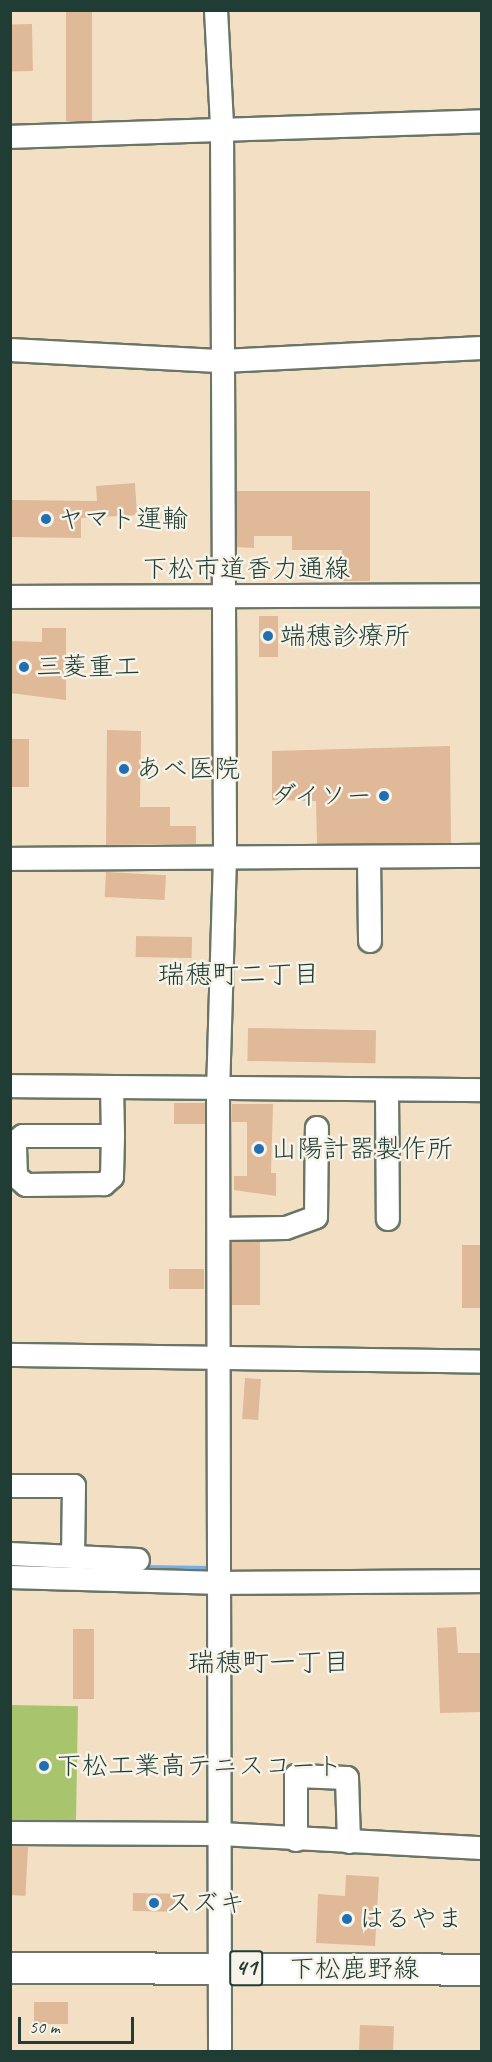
<!DOCTYPE html>
<meta charset="utf-8">
<style>
body{margin:0}
#map{position:relative;width:492px;height:2062px;overflow:hidden;background:#f3dfc4;font-family:Caveat,"Klee One",sans-serif}
div>[style]{position:absolute}
[style*='--x']{left:calc(var(--x)*1px);top:calc(var(--y)*1px);width:calc(var(--w)*1px);rotate:calc(var(--a)*1deg)}
.green>*{inset:0;background:#a8c56d;transform-origin:0 0}
.stream>*{height:4.5px;margin:-2.25px;padding:0 2.25px;transform-origin:2.25px;border-radius:2.25px;background:#76afe6}
.building>*{inset:0;background:#dfb998;transform-origin:0 0}
.roads{filter:drop-shadow(2px 0 #697666) drop-shadow(-2px 0 #697666) drop-shadow(0 2px #697666) drop-shadow(0 -2px #697666)}
.minor>*{height:22px;margin:-11px;padding:0 11px;transform-origin:11px;border-radius:11px;background:#fff}
.major>*{height:30px;margin:-15px;padding:0 15px;transform-origin:15px;border-radius:15px;background:#fff}
.dots>*{width:16px;height:16px;translate:-50% -50%;box-sizing:border-box;border:3px solid #f7f3e8;border-radius:50%}
span{translate:-50% -50%;white-space:nowrap;text-align:center;line-height:1.15;-webkit-text-stroke:5px #f7f3e8;paint-order:stroke}
.shield-label span{padding:2px 4px;background:#f7f3e8;border:2px solid;border-radius:4px;-webkit-text-stroke-width:0}
.shield-label{font-size:24px;color:#1f3d34;font-weight:700}
.poi-label{font-size:26px;color:#1f3d34}
.left{translate:0 -50%;text-align:left}
.right{translate:-100% -50%;text-align:right}
.street-label{font-size:26px;color:#1f3d34}
.neighbourhood-label{font-size:27px;color:#1f3d34}
.frame{position:absolute;inset:0;border:12px solid #1f3d34;pointer-events:none}
.scale{position:absolute;left:18px;top:2017px;width:116px;height:27px;box-sizing:border-box;border:3px solid #1f3d34;border-top:0;padding-left:8px;font-size:18px;line-height:21px;white-space:nowrap;color:#1f3d34;-webkit-text-stroke:4px #f7f3e8;paint-order:stroke}
</style>
<div id="map">
<div class="green">
<i style="left:11px;top:1705px;width:67px;height:121px;rotate:1deg"></i>
</div>
<div class="stream">
<i style="--x:142;--y:1567;--w:70;--a:0.8"></i>
</div>
<div class="building">
<i style="left:66px;top:10px;width:26px;height:111px"></i>
<i style="left:32px;top:24px;width:47px;height:22px;rotate:89deg"></i>
<i style="clip-path:polygon(135px 483px,137px 515px,81px 518px,81px 538px,10px 537px,10px 500px,97px 501px,96px 486px)"></i>
<i style="clip-path:polygon(237px 491px,370px 491px,370px 581px,343px 581px,342px 550px,292px 550px,292px 536px,254px 536px,254px 548px,237px 547px)"></i>
<i style="left:259px;top:616px;width:19px;height:41px"></i>
<i style="clip-path:polygon(42px 628px,66px 628px,66px 700px,10px 693px,10px 641px,42px 642px)"></i>
<i style="clip-path:polygon(107px 730px,141px 731px,140px 807px,170px 807px,170px 826px,196px 826px,196px 844px,106px 845px)"></i>
<i style="left:10px;top:739px;width:19px;height:48px"></i>
<i style="clip-path:polygon(450px 746px,451px 843px,317px 844px,316px 801px,272px 800px,272px 751px)"></i>
<i style="left:106px;top:872px;width:60px;height:25px;rotate:3deg"></i>
<i style="left:136px;top:936px;width:56px;height:21px;rotate:1deg"></i>
<i style="left:248px;top:1028px;width:128px;height:33px;rotate:1deg"></i>
<i style="left:174px;top:1103px;width:31px;height:21px"></i>
<i style="clip-path:polygon(232px 1104px,273px 1104px,271px 1173px,276px 1173px,276px 1196px,234px 1190px,234px 1176px,247px 1176px,247px 1122px,232px 1122px)"></i>
<i style="left:232px;top:1242px;width:28px;height:63px"></i>
<i style="left:462px;top:1245px;width:19px;height:63px"></i>
<i style="left:169px;top:1269px;width:35px;height:20px"></i>
<i style="left:245px;top:1378px;width:16px;height:41px;rotate:4deg"></i>
<i style="clip-path:polygon(456px 1627px,458px 1653px,482px 1653px,482px 1712px,440px 1713px,437px 1628px)"></i>
<i style="left:73px;top:1629px;width:21px;height:70px"></i>
<i style="left:10px;top:1846px;width:18px;height:49px;rotate:3deg"></i>
<i style="clip-path:polygon(346px 1875px,379px 1877px,375px 1946px,316px 1943px,318px 1894px,345px 1896px)"></i>
<i style="left:133px;top:1893px;width:42px;height:18px;rotate:1deg"></i>
<i style="left:68px;top:2002px;width:22px;height:34px;rotate:90deg"></i>
<i style="left:360px;top:2025px;width:34px;height:27px;rotate:2deg"></i>
</div>
<div class="roads">
<div class="minor">
<i style="--x:216;--y:10;--w:116;--a:87"></i>
<i style="--x:222;--y:126;--w:731;--a:89.76"></i>
<i style="--x:225;--y:857;--w:230;--a:91.7"></i>
<i style="--x:218;--y:1087;--w:965;--a:89.88"></i>
<i style="--x:10;--y:137;--w:472;--a:-1.9"></i>
<i style="--x:10;--y:350;--w:213;--a:3"></i>
<i style="--x:223;--y:361;--w:259;--a:-2.9"></i>
<i style="--x:10;--y:597;--w:472;--a:-0.2"></i>
<i style="--x:369;--y:857;--w:84;--a:89.3"></i>
<i style="--x:10;--y:859;--w:472;--a:-0.4"></i>
<i style="--x:10;--y:1086;--w:472;--a:0.5"></i>
<i style="--x:112;--y:1087;--w:49;--a:88.8"></i>
<i style="--x:113;--y:1136;--w:41;--a:91.4"></i>
<i style="--x:112;--y:1177;--w:11;--a:139"></i>
<i style="--x:104;--y:1184;--w:78;--a:179.3"></i>
<i style="--x:26;--y:1185;--w:13;--a:-138"></i>
<i style="--x:16;--y:1176;--w:34;--a:-92"></i>
<i style="--x:15;--y:1142;--w:10;--a:-37"></i>
<i style="--x:23;--y:1136;--w:90;--a:0"></i>
<i style="--x:387;--y:1091;--w:128;--a:89.6"></i>
<i style="--x:219;--y:1229;--w:67;--a:-0.9"></i>
<i style="--x:286;--y:1228;--w:32;--a:-20"></i>
<i style="--x:316;--y:1217;--w:89;--a:-89.4"></i>
<i style="--x:10;--y:1355;--w:472;--a:0.8"></i>
<i style="--x:10;--y:1486;--w:64;--a:0"></i>
<i style="--x:74;--y:1486;--w:70;--a:90.8"></i>
<i style="--x:10;--y:1554;--w:128;--a:2.7"></i>
<i style="--x:10;--y:1577;--w:212;--a:1.6"></i>
<i style="--x:222;--y:1583;--w:260;--a:-0.4"></i>
<i style="--x:10;--y:1833;--w:211;--a:0.3"></i>
<i style="--x:221;--y:1834;--w:261;--a:3.1"></i>
<i style="--x:296;--y:1840;--w:64;--a:-90"></i>
<i style="--x:296;--y:1776;--w:51;--a:2.2"></i>
<i style="--x:347;--y:1778;--w:64;--a:88.2"></i>
</div>
<div class="major">
<i style="--x:10;--y:1968;--w:472;--a:0.2"></i>
</div>
</div>
<div class="dots">
<i style="left:46px;top:519px;background:#1f6fb2"></i>
<i style="left:268px;top:636px;background:#1f6fb2"></i>
<i style="left:24px;top:667px;background:#1f6fb2"></i>
<i style="left:124px;top:769px;background:#1f6fb2"></i>
<i style="left:384px;top:796px;background:#1f6fb2"></i>
<i style="left:259px;top:1149px;background:#1f6fb2"></i>
<i style="left:44px;top:1766px;background:#1f6fb2"></i>
<i style="left:154px;top:1903px;background:#1f6fb2"></i>
<i style="left:347px;top:1919px;background:#1f6fb2"></i>
</div>
<div class="shield-label">
<span style="left:246px;top:1968px">41</span>
</div>
<div class="poi-label">
<span class="left" style="left:58px;top:519px">ヤマト運輸</span>
<span class="left" style="left:280px;top:636px">端穂診療所</span>
<span class="left" style="left:36px;top:667px">三菱重工</span>
<span class="left" style="left:136px;top:769px">あべ医院</span>
<span class="right" style="left:372px;top:796px">ダイソー</span>
<span class="left" style="left:271px;top:1149px">山陽計器製作所</span>
<span class="left" style="left:56px;top:1766px">下松工業高テニスコート</span>
<span class="left" style="left:166px;top:1903px">スズキ</span>
<span class="left" style="left:359px;top:1919px">はるやま</span>
</div>
<div class="street-label">
<span style="left:246px;top:569px">下松市道香力通線</span>
<span style="left:354px;top:1969px">下松鹿野線</span>
</div>
<div class="neighbourhood-label">
<span style="left:239px;top:975px">瑞穂町二丁目</span>
<span style="left:269px;top:1663px">瑞穂町一丁目</span>
</div>
<div class="frame"></div>
<div class="scale">50 m</div>
</div>
